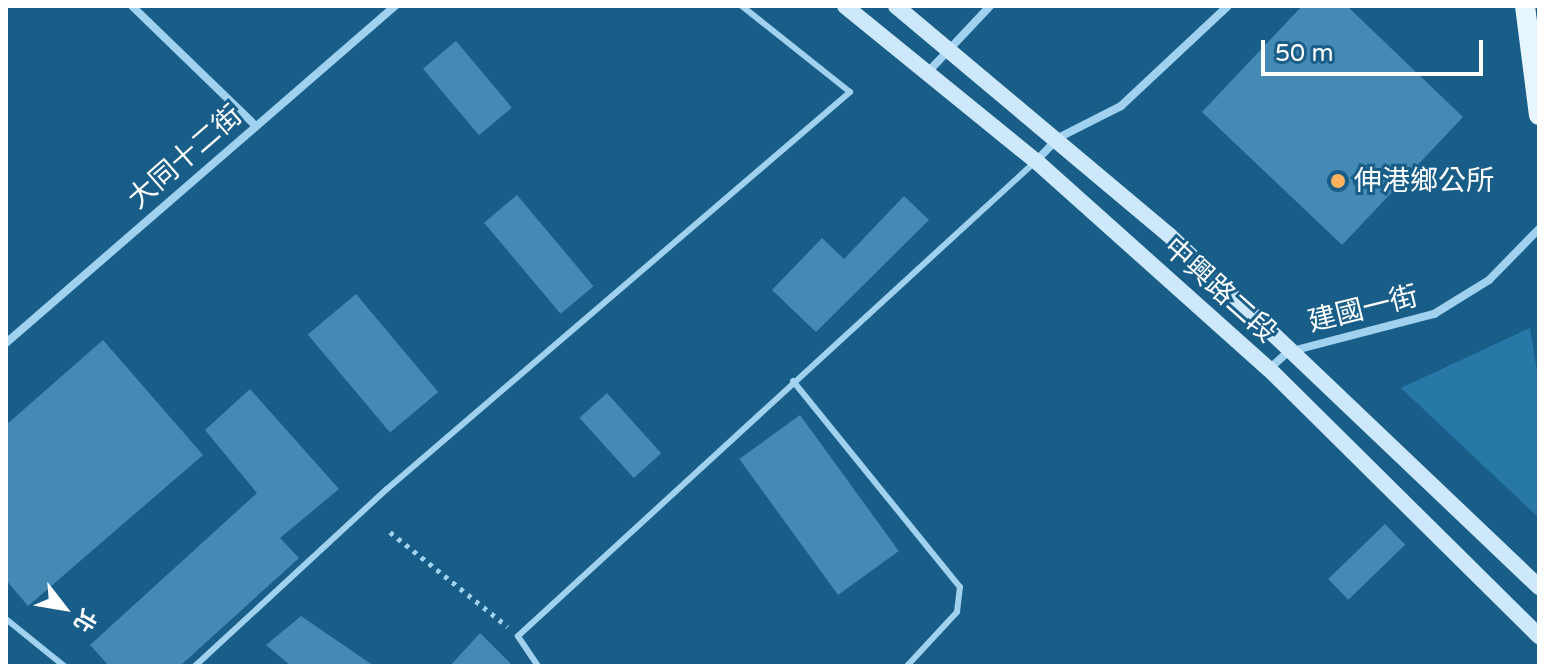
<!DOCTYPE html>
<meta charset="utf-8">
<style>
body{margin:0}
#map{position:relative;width:1545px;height:672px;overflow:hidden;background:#185e89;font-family:"Varela Round","Noto Sans TC",sans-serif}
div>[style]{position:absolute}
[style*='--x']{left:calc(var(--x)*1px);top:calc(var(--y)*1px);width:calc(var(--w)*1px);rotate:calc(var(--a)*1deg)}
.green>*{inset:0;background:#2778a6}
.building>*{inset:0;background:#448ab4;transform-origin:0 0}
.path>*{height:5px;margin-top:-2.5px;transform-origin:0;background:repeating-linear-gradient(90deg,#a0d1ee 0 4px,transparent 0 10px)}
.service>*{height:6px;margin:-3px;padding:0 3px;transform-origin:3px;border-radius:3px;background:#a0d1ee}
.minor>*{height:8px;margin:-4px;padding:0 4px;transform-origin:4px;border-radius:4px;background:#a0d1ee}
.secondary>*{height:16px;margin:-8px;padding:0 8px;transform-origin:8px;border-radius:8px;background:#cde8fa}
.primary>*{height:20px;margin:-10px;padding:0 10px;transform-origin:10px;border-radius:10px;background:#e7f5ff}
.dots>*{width:22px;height:22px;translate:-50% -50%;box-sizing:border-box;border:4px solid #185e89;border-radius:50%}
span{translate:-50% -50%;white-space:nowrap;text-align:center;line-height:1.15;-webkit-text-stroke:6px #185e89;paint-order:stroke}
.street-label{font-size:28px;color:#fff}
.poi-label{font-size:28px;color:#fff}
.left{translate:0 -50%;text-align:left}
.frame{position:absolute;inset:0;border:8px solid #fff;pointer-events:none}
.north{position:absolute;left:24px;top:568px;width:80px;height:80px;-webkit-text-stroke:6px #185e89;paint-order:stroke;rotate:121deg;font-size:22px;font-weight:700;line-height:32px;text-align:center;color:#fff}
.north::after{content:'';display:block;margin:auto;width:28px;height:36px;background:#fff;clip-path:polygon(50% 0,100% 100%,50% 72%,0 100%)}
.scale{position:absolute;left:1261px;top:40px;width:222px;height:36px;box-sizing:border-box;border:4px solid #fff;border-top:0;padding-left:10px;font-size:24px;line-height:28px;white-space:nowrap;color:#fff;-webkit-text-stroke:6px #185e89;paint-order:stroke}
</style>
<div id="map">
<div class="green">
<i style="clip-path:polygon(1530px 328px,1539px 383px,1539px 518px,1401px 388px)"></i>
</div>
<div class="building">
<i style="clip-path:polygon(1302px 6px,1347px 6px,1463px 117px,1342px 245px,1202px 112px)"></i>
<i style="left:456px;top:41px;width:87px;height:43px;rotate:50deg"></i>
<i style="left:517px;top:195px;width:119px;height:43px;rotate:50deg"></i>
<i style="clip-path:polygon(904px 196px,929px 220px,816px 332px,772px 290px,822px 238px,844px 259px)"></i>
<i style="left:356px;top:294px;width:128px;height:63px;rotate:50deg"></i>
<i style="clip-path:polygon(103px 340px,203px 455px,28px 606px,6px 580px,6px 425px)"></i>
<i style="clip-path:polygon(250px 389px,339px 489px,280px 538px,299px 558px,180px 666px,109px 666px,90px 645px,257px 493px,205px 430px)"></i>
<i style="left:607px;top:393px;width:81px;height:37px;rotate:48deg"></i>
<i style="left:800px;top:415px;width:168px;height:75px;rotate:54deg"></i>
<i style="left:1385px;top:524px;width:29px;height:79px;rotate:46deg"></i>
<i style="clip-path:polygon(301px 616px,374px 666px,291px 666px,266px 645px)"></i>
<i style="clip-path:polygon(480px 633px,513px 666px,450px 666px)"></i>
</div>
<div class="path">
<i style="--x:390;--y:532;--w:151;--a:38.8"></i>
</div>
<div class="service">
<i style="--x:793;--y:381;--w:265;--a:51"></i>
<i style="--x:960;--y:587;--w:25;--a:97"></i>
<i style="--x:957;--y:612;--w:74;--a:132.8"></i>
<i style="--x:6;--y:619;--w:75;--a:39"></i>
<i style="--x:195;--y:666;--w:261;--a:-42.7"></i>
<i style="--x:387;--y:489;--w:610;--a:-40.61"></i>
<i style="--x:850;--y:92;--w:138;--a:-141.5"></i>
<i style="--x:538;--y:666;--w:36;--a:-124"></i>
<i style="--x:518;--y:636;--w:701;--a:-42.52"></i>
</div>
<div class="minor">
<i style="--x:132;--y:6;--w:171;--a:44.1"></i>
<i style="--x:928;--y:72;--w:91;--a:-46.8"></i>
<i style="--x:1036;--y:161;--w:32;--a:-46"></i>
<i style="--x:1058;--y:138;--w:71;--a:-26.9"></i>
<i style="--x:1121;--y:106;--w:146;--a:-43.1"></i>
<i style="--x:6;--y:343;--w:515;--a:-40.9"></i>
<i style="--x:1269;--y:369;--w:25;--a:-42"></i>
<i style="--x:1288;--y:352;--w:151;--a:-14.6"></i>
<i style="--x:1434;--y:314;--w:65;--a:-31.7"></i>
<i style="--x:1489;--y:280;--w:71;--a:-45.6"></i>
</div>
<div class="secondary">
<i style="--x:845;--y:6;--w:246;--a:39.1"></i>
<i style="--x:1036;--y:161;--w:312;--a:41.8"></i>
<i style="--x:1269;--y:369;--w:380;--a:44.7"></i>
<i style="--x:896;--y:6;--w:356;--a:40"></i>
<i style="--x:1169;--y:235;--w:511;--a:43.57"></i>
</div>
<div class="primary">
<i style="--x:1525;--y:6;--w:110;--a:82.7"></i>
</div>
<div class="dots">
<i style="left:1338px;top:181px;background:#ffb35d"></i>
</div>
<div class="street-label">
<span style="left:185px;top:157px;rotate:-41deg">大同十二街</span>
<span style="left:1220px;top:290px;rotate:42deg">中興路二段</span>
<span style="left:1363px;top:309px;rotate:-14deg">建國一街</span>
</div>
<div class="poi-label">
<span class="left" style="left:1354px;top:181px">伸港鄉公所</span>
</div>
<div class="frame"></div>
<div class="north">北</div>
<div class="scale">50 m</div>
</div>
